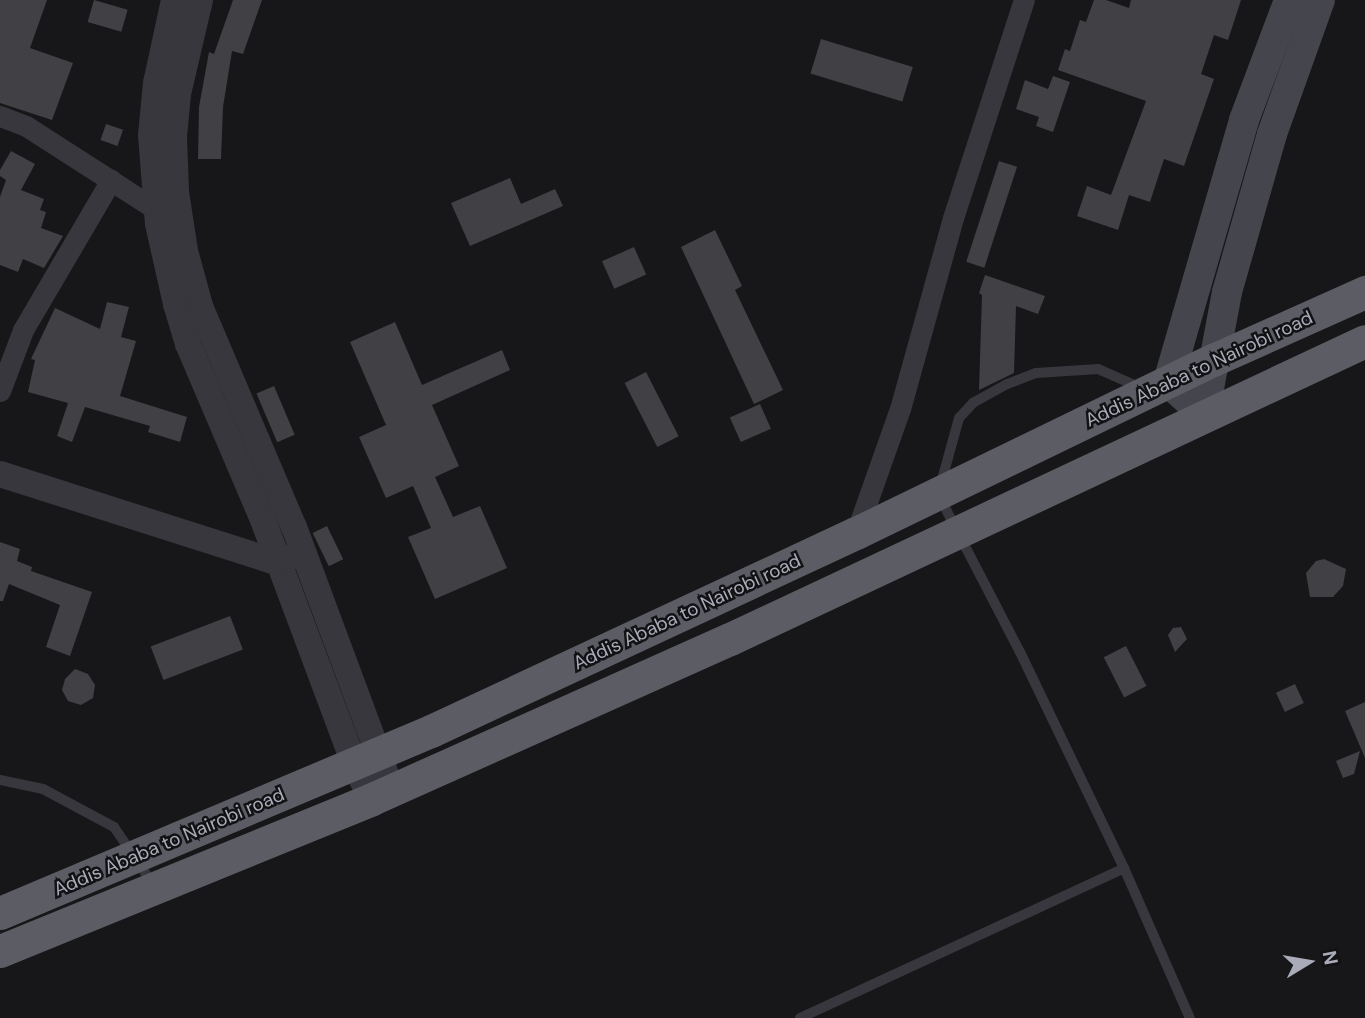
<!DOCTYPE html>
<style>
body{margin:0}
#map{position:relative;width:1365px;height:1018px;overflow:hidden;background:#171618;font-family:"DM Sans",sans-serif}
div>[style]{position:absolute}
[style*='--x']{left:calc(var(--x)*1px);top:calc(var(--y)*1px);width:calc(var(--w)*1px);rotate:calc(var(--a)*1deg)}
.building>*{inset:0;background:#414045;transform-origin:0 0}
.service>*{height:10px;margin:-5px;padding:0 5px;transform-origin:5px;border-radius:5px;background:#37373d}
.minor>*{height:21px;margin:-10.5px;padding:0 10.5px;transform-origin:10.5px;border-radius:10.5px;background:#37373d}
.tertiary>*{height:26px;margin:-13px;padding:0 13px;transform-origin:13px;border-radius:13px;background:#37373d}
.secondary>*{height:30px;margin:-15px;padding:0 15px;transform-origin:15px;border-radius:15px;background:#45464d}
.trunk>*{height:33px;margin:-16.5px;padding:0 16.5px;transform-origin:16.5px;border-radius:16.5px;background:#5c5c65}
span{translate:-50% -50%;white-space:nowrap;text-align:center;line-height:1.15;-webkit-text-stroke:5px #121113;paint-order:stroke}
.street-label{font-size:19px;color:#a9abb8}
.north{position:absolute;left:1274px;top:927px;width:70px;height:70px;-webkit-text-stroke:5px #121113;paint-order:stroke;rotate:79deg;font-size:19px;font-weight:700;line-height:28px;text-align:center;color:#a9abb8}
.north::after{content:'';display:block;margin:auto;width:24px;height:32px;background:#a9abb8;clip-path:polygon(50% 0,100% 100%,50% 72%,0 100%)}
</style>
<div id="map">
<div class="building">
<i style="clip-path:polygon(0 0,47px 0,30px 48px,73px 63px,52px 120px,0 103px)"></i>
<i style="left:94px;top:0;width:35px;height:23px;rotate:16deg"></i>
<i style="clip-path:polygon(233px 0,262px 0,243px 54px,232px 51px,223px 107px,221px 159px,198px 159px,199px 107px,209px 52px,214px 54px)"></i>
<i style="clip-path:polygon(1094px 0,1106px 0,1129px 8px,1131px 0,1241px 0,1228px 40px,1214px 35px,1201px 74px,1214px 79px,1184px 166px,1164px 159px,1150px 202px,1129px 195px,1118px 230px,1077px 216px,1087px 186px,1111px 195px,1146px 101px,1058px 70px,1065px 49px,1070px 51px,1080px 20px,1086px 22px)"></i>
<i style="left:821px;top:39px;width:96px;height:36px;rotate:17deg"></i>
<i style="clip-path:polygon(1053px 76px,1070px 82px,1053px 132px,1036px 126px,1039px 117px,1016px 109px,1025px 80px,1048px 89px)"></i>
<i style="left:106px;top:124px;width:18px;height:17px;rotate:19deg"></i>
<i style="clip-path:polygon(11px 151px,35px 164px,21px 190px,44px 199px,40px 210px,46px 212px,41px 228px,63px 236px,44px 268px,23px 259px,18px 272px,0 265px,0 197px,6px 180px,0 176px,0 170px)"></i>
<i style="left:999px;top:161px;width:19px;height:106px;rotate:18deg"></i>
<i style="clip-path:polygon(510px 178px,521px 204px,555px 189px,563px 206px,470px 246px,451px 203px)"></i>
<i style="clip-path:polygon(715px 230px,742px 286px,735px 290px,783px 390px,754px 404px,681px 247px)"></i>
<i style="left:634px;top:247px;width:30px;height:35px;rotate:66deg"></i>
<i style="clip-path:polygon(985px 275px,1045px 296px,1038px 314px,1016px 306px,1014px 373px,979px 390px,982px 295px,979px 293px)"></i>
<i style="clip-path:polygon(107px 302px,129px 307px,121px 337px,136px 341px,120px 396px,187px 417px,180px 442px,148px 432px,150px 426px,85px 407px,72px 442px,57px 436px,68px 403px,28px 392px,35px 360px,31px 359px,55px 308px,100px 329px)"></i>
<i style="clip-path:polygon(395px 322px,422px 385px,502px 350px,510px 370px,432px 405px,459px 466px,435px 477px,453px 517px,480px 506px,507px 568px,435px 599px,408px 537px,431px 528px,413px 486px,386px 498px,359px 437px,386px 425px,350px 342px)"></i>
<i style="left:646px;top:372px;width:72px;height:24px;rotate:63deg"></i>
<i style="left:274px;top:386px;width:53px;height:19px;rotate:67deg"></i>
<i style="left:760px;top:404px;width:27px;height:33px;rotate:66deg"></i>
<i style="left:327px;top:526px;width:37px;height:16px;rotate:64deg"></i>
<i style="clip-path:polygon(0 542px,20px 549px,17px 561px,32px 567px,31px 571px,92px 592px,70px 656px,46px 647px,60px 605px,9px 584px,3px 601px,0 601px)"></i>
<i style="clip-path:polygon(1324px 559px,1346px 569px,1343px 586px,1333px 597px,1310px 597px,1306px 573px,1316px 561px)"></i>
<i style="left:230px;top:616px;width:36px;height:85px;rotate:69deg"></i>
<i style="clip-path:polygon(1181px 627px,1187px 639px,1175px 652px,1168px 635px,1173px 628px)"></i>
<i style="left:1126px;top:646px;width:45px;height:25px;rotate:63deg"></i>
<i style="clip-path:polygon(75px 669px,88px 674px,95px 685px,93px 698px,81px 705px,68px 701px,62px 690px,65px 679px)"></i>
<i style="left:1295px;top:684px;width:21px;height:21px;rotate:65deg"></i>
<i style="clip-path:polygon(1365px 702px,1365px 758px,1345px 711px)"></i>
<i style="clip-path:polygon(1360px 751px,1354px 774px,1343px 778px,1336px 761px)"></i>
</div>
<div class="service">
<i style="--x:1139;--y:387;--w:45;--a:-156.3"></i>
<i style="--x:1098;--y:369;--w:62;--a:176.3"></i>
<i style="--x:1036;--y:373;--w:31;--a:159"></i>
<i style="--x:1007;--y:384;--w:39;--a:151"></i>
<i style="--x:973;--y:403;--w:21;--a:133"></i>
<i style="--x:959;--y:418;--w:79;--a:105.4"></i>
<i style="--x:938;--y:494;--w:178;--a:62.6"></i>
<i style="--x:1020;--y:652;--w:240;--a:64.3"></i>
<i style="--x:1124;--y:868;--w:164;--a:66.3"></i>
<i style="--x:0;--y:780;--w:44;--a:11.8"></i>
<i style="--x:43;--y:789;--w:81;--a:28.2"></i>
<i style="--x:114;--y:827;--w:68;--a:55.8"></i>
<i style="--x:800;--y:1018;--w:357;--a:-24.8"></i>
</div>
<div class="minor">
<i style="--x:0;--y:116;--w:28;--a:21"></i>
<i style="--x:26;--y:126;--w:156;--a:32.7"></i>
<i style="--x:157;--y:210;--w:13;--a:0"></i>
<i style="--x:0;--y:391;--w:65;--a:-69.3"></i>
<i style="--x:23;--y:330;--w:174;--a:-59.6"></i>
<i style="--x:856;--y:533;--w:132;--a:-70.5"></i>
<i style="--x:900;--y:409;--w:198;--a:-74.5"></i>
<i style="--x:953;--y:218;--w:229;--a:-72"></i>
</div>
<div class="tertiary">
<i style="--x:174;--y:0;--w:85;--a:102.2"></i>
<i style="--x:156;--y:83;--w:52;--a:95.5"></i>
<i style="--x:151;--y:135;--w:89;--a:85.5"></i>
<i style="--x:158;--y:224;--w:82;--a:77.3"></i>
<i style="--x:176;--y:304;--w:42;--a:73.3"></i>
<i style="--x:188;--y:344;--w:191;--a:66.9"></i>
<i style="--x:263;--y:520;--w:260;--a:69.5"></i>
<i style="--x:354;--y:764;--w:39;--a:63"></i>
<i style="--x:200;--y:0;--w:97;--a:103.2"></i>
<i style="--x:178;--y:94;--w:43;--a:95.3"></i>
<i style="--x:174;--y:137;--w:55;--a:87.9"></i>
<i style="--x:176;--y:192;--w:60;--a:81.3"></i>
<i style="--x:185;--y:251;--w:57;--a:74.7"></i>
<i style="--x:200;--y:306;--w:240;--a:67"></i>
<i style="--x:294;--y:527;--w:281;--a:69.6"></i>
<i style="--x:0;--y:474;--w:293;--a:17.7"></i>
<i style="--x:279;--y:563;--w:11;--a:-27"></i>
</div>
<div class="secondary">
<i style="--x:1204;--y:415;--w:49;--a:-137.5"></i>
<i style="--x:1168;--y:382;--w:273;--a:-73.8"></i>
<i style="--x:1244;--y:120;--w:128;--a:-69.4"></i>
<i style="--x:1204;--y:415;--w:125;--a:-79.4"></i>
<i style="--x:1227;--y:292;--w:164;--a:-74.1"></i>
<i style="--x:1272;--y:134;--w:142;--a:-70.3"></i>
</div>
<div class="trunk">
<i style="--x:0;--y:913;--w:468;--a:-22.9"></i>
<i style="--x:431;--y:731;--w:469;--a:-25"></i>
<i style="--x:856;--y:533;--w:397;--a:-25.9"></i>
<i style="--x:1213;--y:360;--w:167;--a:-24.1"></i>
<i style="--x:0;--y:951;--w:402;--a:-22.2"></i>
<i style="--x:372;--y:799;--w:392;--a:-24.1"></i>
<i style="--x:730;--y:639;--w:701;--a:-25.14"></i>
</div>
<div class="street-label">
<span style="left:1199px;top:369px;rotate:-25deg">Addis Ababa to Nairobi road</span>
<span style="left:687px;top:612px;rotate:-25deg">Addis Ababa to Nairobi road</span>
<span style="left:169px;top:842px;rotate:-23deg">Addis Ababa to Nairobi road</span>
</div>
<div class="north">N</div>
</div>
